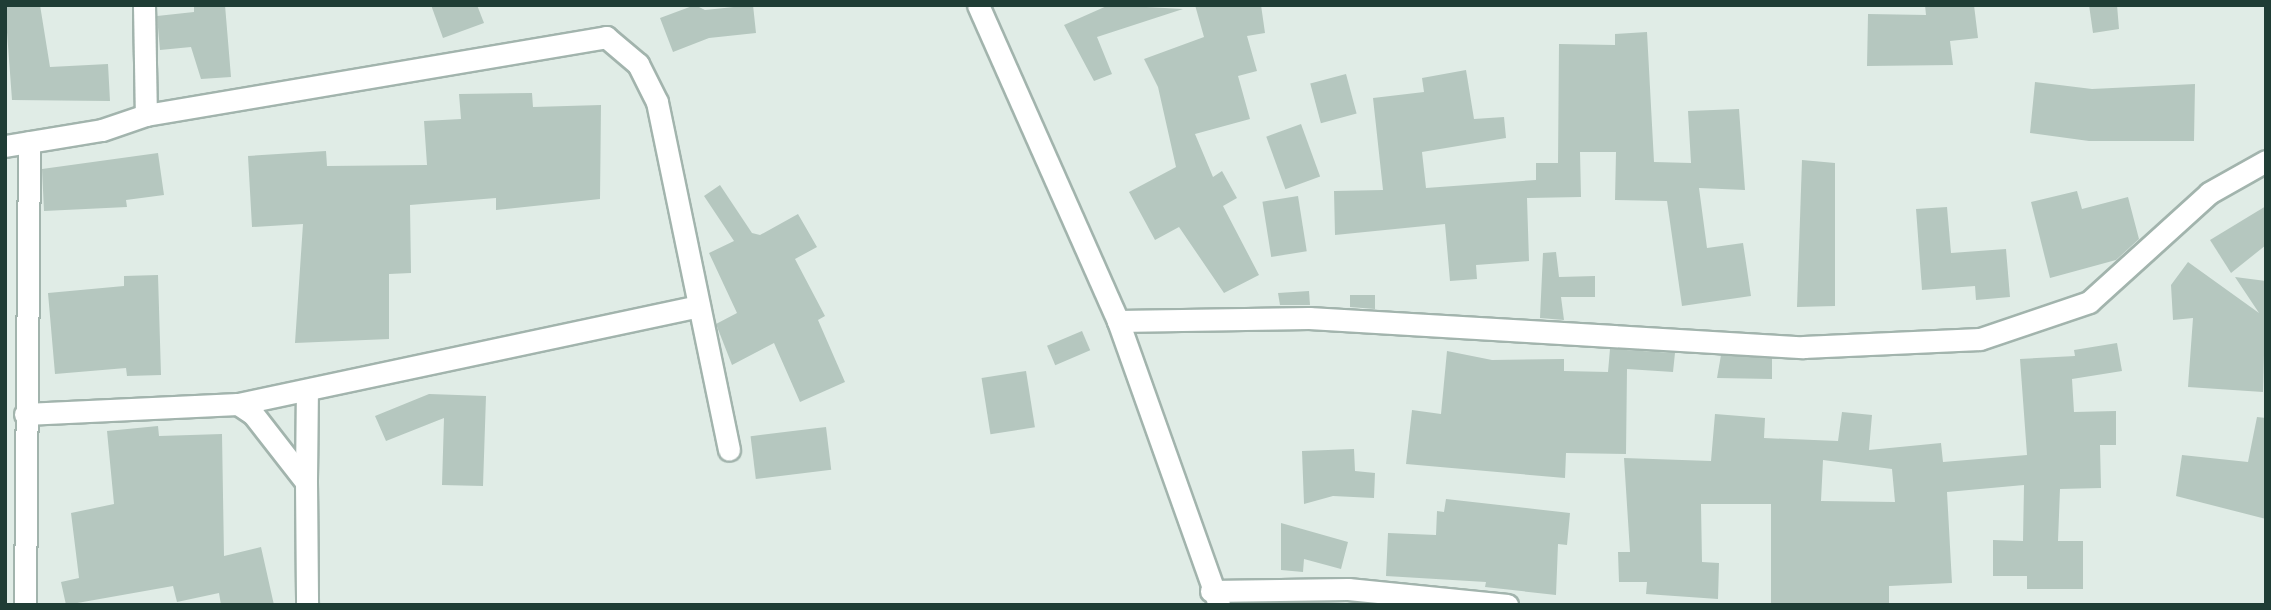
<!DOCTYPE html>
<style>
body{margin:0}
#map{position:relative;width:2271px;height:610px;overflow:hidden;background:#e0ece6;font-family:Ubuntu,sans-serif}
div>[style]{position:absolute}
[style*='--x']{left:calc(var(--x)*1px);top:calc(var(--y)*1px);width:calc(var(--w)*1px);rotate:calc(var(--a)*1deg)}
.building>*{inset:0;background:#b5c7bf;transform-origin:0 0}
.roads{filter:drop-shadow(2px 0 #a2b4ad) drop-shadow(-2px 0 #a2b4ad) drop-shadow(0 2px #a2b4ad) drop-shadow(0 -2px #a2b4ad)}
.street>*{height:21px;margin:-10.5px;padding:0 10.5px;transform-origin:10.5px;border-radius:10.5px;background:#fff}
.secondary>*{height:21px;margin:-10.5px;padding:0 10.5px;transform-origin:10.5px;border-radius:10.5px;background:#fff}
span{translate:-50% -50%;white-space:nowrap;text-align:center;line-height:1.15;-webkit-text-stroke:5px #f0f8f4;paint-order:stroke}
.frame{position:absolute;inset:0;border:7px solid #1f3d35;pointer-events:none}
</style>
<div id="map">
<div class="building">
<i style="clip-path:polygon(5px 5px,40px 5px,50px 67px,108px 64px,110px 101px,12px 100px)"></i>
<i style="clip-path:polygon(194px 5px,225px 5px,231px 77px,201px 79px,191px 47px,160px 50px,157px 16px,194px 12px)"></i>
<i style="clip-path:polygon(431px 5px,477px 5px,484px 23px,443px 38px)"></i>
<i style="clip-path:polygon(695px 5px,705px 10px,753px 5px,756px 33px,709px 38px,673px 52px,660px 18px)"></i>
<i style="clip-path:polygon(1109px 5px,1183px 9px,1097px 37px,1112px 74px,1094px 81px,1064px 25px)"></i>
<i style="clip-path:polygon(1195px 5px,1261px 5px,1265px 33px,1247px 36px,1257px 71px,1238px 76px,1250px 119px,1195px 134px,1213px 177px,1222px 171px,1237px 198px,1223px 206px,1259px 275px,1224px 293px,1179px 227px,1155px 240px,1129px 192px,1176px 167px,1158px 87px,1144px 59px,1204px 37px)"></i>
<i style="clip-path:polygon(1925px 5px,1974px 5px,1978px 38px,1950px 41px,1953px 65px,1867px 66px,1868px 14px,1926px 15px)"></i>
<i style="clip-path:polygon(2089px 5px,2117px 5px,2119px 29px,2093px 33px)"></i>
<i style="clip-path:polygon(1647px 32px,1654px 162px,1691px 163px,1688px 111px,1739px 109px,1745px 190px,1699px 188px,1707px 248px,1743px 243px,1751px 296px,1682px 306px,1667px 201px,1615px 200px,1616px 152px,1580px 152px,1581px 197px,1527px 198px,1529px 261px,1476px 265px,1477px 279px,1450px 281px,1445px 224px,1335px 235px,1334px 191px,1383px 190px,1373px 98px,1424px 92px,1422px 78px,1466px 70px,1474px 119px,1504px 117px,1506px 138px,1422px 152px,1426px 188px,1536px 180px,1536px 163px,1558px 163px,1559px 44px,1615px 45px,1615px 34px)"></i>
<i style="left:1346px;top:74px;width:41px;height:37px;rotate:75deg"></i>
<i style="clip-path:polygon(2035px 82px,2092px 89px,2195px 84px,2194px 141px,2089px 141px,2030px 133px)"></i>
<i style="clip-path:polygon(532px 93px,533px 107px,601px 105px,600px 199px,496px 210px,496px 198px,410px 205px,411px 273px,389px 274px,389px 339px,295px 343px,303px 224px,252px 227px,248px 156px,326px 151px,327px 166px,427px 165px,424px 121px,461px 119px,459px 94px)"></i>
<i style="left:1301px;top:124px;width:56px;height:37px;rotate:70deg"></i>
<i style="clip-path:polygon(158px 153px,164px 195px,126px 200px,127px 207px,44px 211px,42px 169px)"></i>
<i style="clip-path:polygon(1802px 160px,1835px 163px,1835px 306px,1797px 307px)"></i>
<i style="clip-path:polygon(720px 185px,752px 233px,760px 235px,798px 214px,817px 247px,795px 259px,825px 316px,818px 320px,845px 382px,800px 402px,774px 343px,732px 365px,716px 324px,737px 313px,709px 253px,734px 241px,704px 196px)"></i>
<i style="clip-path:polygon(2077px 191px,2082px 209px,2128px 197px,2139px 239px,2116px 260px,2050px 278px,2031px 202px)"></i>
<i style="left:1298px;top:196px;width:56px;height:36px;rotate:81deg"></i>
<i style="clip-path:polygon(2266px 206px,2266px 245px,2231px 273px,2210px 240px)"></i>
<i style="clip-path:polygon(1947px 207px,1951px 253px,2006px 249px,2010px 297px,1976px 300px,1975px 286px,1922px 290px,1916px 209px)"></i>
<i style="clip-path:polygon(1556px 252px,1559px 277px,1595px 276px,1595px 297px,1561px 297px,1564px 320px,1540px 318px,1543px 253px)"></i>
<i style="clip-path:polygon(2188px 262px,2259px 313px,2235px 277px,2266px 281px,2263px 392px,2188px 387px,2193px 318px,2173px 320px,2171px 285px)"></i>
<i style="clip-path:polygon(158px 275px,161px 375px,127px 376px,126px 368px,55px 374px,48px 293px,124px 286px,124px 276px)"></i>
<i style="clip-path:polygon(1309px 291px,1310px 305px,1280px 305px,1278px 293px)"></i>
<i style="clip-path:polygon(1350px 295px,1375px 295px,1375px 309px,1350px 307px)"></i>
<i style="left:1082px;top:331px;width:21px;height:38px;rotate:67deg"></i>
<i style="clip-path:polygon(evenodd,2117px 343px,2122px 371px,2072px 379px,2074px 412px,2116px 411px,2116px 445px,2100px 445px,2101px 488px,2060px 489px,2058px 541px,2083px 541px,2083px 589px,2027px 589px,2027px 576px,1993px 576px,1993px 540px,2023px 541px,2024px 485px,1947px 492px,1952px 583px,1889px 586px,1889px 605px,1771px 605px,1771px 504px,1701px 504px,1702px 562px,1719px 563px,1718px 599px,1646px 594px,1647px 582px,1619px 582px,1618px 552px,1630px 552px,1624px 458px,1711px 461px,1715px 414px,1765px 418px,1764px 438px,1838px 441px,1842px 412px,1872px 415px,1869px 450px,1941px 443px,1943px 462px,2027px 455px,2020px 359px,2075px 356px,2074px 350px,2117px 343px,1823px 460px,1892px 469px,1895px 502px,1821px 501px,1823px 460px)"></i>
<i style="clip-path:polygon(1610px 349px,1675px 353px,1673px 372px,1627px 369px,1626px 454px,1566px 453px,1565px 478px,1406px 464px,1412px 410px,1441px 414px,1447px 351px,1492px 360px,1564px 359px,1564px 371px,1608px 372px)"></i>
<i style="clip-path:polygon(1721px 355px,1772px 358px,1772px 379px,1717px 378px)"></i>
<i style="left:1026px;top:371px;width:57px;height:45px;rotate:81deg"></i>
<i style="clip-path:polygon(429px 394px,486px 396px,483px 486px,442px 485px,444px 418px,386px 441px,375px 416px)"></i>
<i style="clip-path:polygon(2257px 417px,2266px 418px,2266px 519px,2176px 496px,2182px 455px,2248px 462px)"></i>
<i style="clip-path:polygon(158px 426px,159px 436px,222px 434px,224px 556px,261px 547px,274px 605px,221px 605px,219px 593px,177px 602px,173px 586px,66px 605px,61px 582px,79px 578px,71px 513px,114px 504px,107px 431px)"></i>
<i style="left:826px;top:427px;width:43px;height:76px;rotate:83deg"></i>
<i style="clip-path:polygon(1354px 449px,1355px 471px,1375px 473px,1374px 498px,1333px 496px,1304px 504px,1302px 451px)"></i>
<i style="clip-path:polygon(1446px 499px,1570px 513px,1567px 545px,1558px 544px,1556px 595px,1485px 587px,1486px 582px,1386px 576px,1388px 533px,1436px 535px,1437px 511px,1444px 512px)"></i>
<i style="clip-path:polygon(1281px 523px,1348px 542px,1341px 569px,1304px 559px,1303px 572px,1281px 570px)"></i>
</div>
<div class="roads">
<div class="street">
<i style="--x:144;--y:5;--w:110;--a:89"></i>
<i style="--x:5;--y:146;--w:98;--a:-9.4"></i>
<i style="--x:102;--y:130;--w:46;--a:-18.8"></i>
<i style="--x:146;--y:115;--w:467;--a:-9.6"></i>
<i style="--x:606;--y:37;--w:42;--a:40.2"></i>
<i style="--x:638;--y:64;--w:42;--a:63.4"></i>
<i style="--x:657;--y:102;--w:355;--a:78.3"></i>
<i style="--x:1118;--y:321;--w:191;--a:-0.9"></i>
<i style="--x:1309;--y:318;--w:495;--a:3.4"></i>
<i style="--x:1803;--y:347;--w:177;--a:-2.6"></i>
<i style="--x:1980;--y:339;--w:115;--a:-18.7"></i>
<i style="--x:2089;--y:302;--w:162;--a:-42.2"></i>
<i style="--x:2209;--y:193;--w:65;--a:-29.3"></i>
<i style="--x:238;--y:404;--w:471;--a:-12"></i>
<i style="--x:25;--y:414;--w:213;--a:-2.7"></i>
<i style="--x:238;--y:404;--w:18;--a:34"></i>
<i style="--x:253;--y:414;--w:86;--a:52.1"></i>
<i style="--x:306;--y:482;--w:123;--a:89.5"></i>
<i style="--x:306;--y:480;--w:90;--a:-89.4"></i>
<i style="--x:1211;--y:591;--w:137;--a:-0.8"></i>
<i style="--x:1348;--y:589;--w:160;--a:5.7"></i>
<i style="--x:25;--y:605;--w:463;--a:-89.5"></i>
</div>
<div class="secondary">
<i style="--x:978;--y:5;--w:346;--a:66.1"></i>
<i style="--x:1118;--y:321;--w:301;--a:70.4"></i>
</div>
</div>
<div class="frame"></div>
</div>
